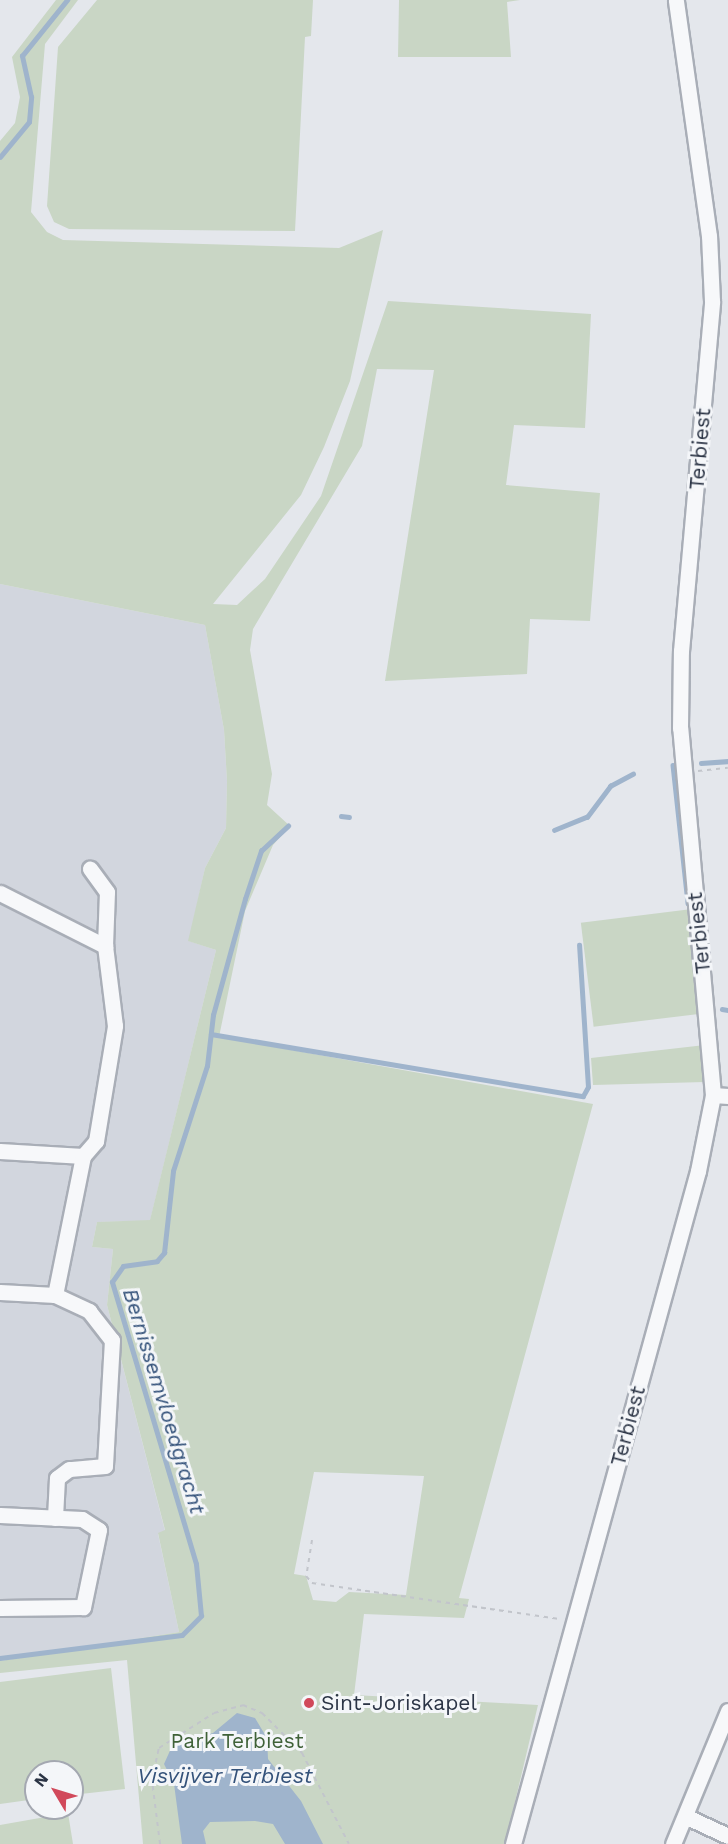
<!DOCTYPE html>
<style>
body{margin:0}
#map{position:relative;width:728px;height:1844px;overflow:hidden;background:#e4e7ec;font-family:"Work Sans",sans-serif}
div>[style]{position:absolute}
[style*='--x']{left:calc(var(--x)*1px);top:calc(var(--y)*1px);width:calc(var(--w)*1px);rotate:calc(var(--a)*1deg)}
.built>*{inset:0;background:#d2d6de}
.green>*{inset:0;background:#c9d6c5;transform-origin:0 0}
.water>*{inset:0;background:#9fb4cc}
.stream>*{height:4.5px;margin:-2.25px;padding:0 2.25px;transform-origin:2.25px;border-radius:2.25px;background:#9fb4cc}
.path>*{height:2px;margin-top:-1px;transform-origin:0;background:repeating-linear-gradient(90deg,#c2c5cb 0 4.5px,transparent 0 9px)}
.roads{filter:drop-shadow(2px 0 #a9aeb7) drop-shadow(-2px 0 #a9aeb7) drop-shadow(0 2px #a9aeb7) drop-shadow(0 -2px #a9aeb7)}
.minor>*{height:15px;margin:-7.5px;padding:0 7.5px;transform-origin:7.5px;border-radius:7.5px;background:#f7f8fa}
.dots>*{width:16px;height:16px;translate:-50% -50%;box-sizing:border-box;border:3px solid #f4f6f9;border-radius:50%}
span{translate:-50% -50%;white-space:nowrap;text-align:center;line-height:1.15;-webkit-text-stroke:6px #f4f6f9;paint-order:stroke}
.street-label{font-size:21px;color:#2b3445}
.poi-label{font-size:21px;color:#2b3445}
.left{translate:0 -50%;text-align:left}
.park-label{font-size:21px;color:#3f6138}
.water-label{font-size:22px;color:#34527a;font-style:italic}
.north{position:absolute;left:24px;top:1760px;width:60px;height:60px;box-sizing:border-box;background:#f4f6f9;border:2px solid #a4a8b1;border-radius:50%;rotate:308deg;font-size:16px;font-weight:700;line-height:24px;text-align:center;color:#2b3445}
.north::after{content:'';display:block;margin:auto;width:21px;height:27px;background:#d1495b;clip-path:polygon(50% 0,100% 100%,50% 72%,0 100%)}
</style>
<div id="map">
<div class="built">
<i style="clip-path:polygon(0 584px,205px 625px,224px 730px,227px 781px,226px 828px,205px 868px,189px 941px,216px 950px,150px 1221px,97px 1222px,92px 1247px,113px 1249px,107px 1305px,165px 1531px,158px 1534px,179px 1632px,0 1661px)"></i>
</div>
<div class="green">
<i style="clip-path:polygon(evenodd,56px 0,78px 0,45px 44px,31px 212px,47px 232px,63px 240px,339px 248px,383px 230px,350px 381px,324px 447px,301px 495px,213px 604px,237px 605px,265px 579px,321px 496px,388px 301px,591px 314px,585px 428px,514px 425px,506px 485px,600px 493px,590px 621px,530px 619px,527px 674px,385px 681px,434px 370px,377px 369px,362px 446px,253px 629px,250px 650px,272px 774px,267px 805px,290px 826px,273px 845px,245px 911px,219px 1037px,593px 1104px,459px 1598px,469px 1599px,464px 1618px,364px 1614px,354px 1695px,538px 1705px,505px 1844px,143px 1844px,127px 1660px,0 1673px,0 1661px,179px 1632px,158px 1533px,165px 1530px,107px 1305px,113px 1249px,92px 1247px,97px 1222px,150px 1220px,216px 950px,188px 941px,205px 868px,226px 828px,227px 781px,224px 730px,205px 625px,0 584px,0 141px,15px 123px,20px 97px,12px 57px,56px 0,314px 1472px,424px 1476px,406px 1595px,349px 1592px,336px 1602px,313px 1600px,306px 1576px,294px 1574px,314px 1472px)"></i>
<i style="clip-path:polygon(97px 0,313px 0,311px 36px,305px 37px,295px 231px,69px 229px,54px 222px,47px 206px,58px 47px)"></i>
<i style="clip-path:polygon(399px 0,520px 0,507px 2px,511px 57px,398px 57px)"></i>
<i style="left:692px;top:909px;width:105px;height:112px;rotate:83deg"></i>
<i style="clip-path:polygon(705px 1045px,705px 1082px,593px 1085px,591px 1058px)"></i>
<i style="clip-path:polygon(111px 1668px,125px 1789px,72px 1795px,72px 1772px,36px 1772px,36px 1799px,0 1804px,0 1682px)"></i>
<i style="clip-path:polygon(68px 1813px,73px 1844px,0 1844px,0 1825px)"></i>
</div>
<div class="water">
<i style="clip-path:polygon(237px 1713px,255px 1718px,267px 1738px,268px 1759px,301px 1801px,323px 1844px,285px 1844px,273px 1824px,255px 1821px,210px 1822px,203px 1831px,206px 1844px,182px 1844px,174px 1784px,164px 1764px,173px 1744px,213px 1733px)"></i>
</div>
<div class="stream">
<i style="--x:0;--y:157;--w:45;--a:-50.4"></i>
<i style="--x:29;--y:122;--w:25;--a:-85"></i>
<i style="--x:31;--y:97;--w:42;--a:-102.4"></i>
<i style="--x:22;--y:56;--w:72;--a:-51.2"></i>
<i style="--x:701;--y:763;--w:27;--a:-4"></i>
<i style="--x:673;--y:765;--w:139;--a:83.8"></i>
<i style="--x:341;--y:816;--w:8;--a:7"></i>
<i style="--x:554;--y:830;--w:35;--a:-22"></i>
<i style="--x:587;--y:817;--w:39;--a:-53"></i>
<i style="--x:610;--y:786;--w:26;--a:-28"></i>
<i style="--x:722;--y:1009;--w:6;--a:9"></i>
<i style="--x:211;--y:1034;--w:377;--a:9.5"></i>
<i style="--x:583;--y:1096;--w:10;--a:-61"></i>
<i style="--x:588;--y:1087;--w:142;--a:-93.6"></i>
<i style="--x:0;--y:1658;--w:183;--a:-7.2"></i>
<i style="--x:182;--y:1635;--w:27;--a:-45"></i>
<i style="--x:201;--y:1616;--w:52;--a:-95.5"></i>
<i style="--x:196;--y:1564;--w:294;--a:-106.6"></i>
<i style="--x:112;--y:1282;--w:19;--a:-55"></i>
<i style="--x:123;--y:1266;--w:34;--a:-8"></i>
<i style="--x:157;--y:1261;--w:11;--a:-49"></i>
<i style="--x:164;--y:1253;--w:82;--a:-83.7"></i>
<i style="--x:173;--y:1171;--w:110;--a:-72.1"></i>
<i style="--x:207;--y:1066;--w:51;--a:-83.3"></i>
<i style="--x:213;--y:1015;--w:120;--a:-74.6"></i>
<i style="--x:245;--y:899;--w:51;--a:-71.6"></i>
<i style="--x:261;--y:851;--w:37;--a:-43"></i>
</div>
<div class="path">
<i style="--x:698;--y:771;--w:30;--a:-6"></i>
<i style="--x:312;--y:1540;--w:36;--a:99"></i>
<i style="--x:306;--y:1576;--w:9;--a:49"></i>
<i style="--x:312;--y:1583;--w:250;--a:8.3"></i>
<i style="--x:160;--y:1844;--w:64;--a:-97.1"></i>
<i style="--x:152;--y:1780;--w:33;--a:-78"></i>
<i style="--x:159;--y:1748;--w:65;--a:-32.5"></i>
<i style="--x:214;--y:1713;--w:30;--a:-15"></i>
<i style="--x:243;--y:1705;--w:21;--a:23"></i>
<i style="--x:262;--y:1713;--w:57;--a:45"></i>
<i style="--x:302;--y:1753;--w:102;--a:62.7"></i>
</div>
<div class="roads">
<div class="minor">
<i style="--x:0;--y:893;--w:118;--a:26.8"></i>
<i style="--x:713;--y:1095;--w:15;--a:4"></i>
<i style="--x:0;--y:1151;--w:83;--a:3.4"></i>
<i style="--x:83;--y:1156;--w:20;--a:-49"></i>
<i style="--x:96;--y:1141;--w:117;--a:-80.6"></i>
<i style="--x:115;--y:1026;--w:81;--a:-97.1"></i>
<i style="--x:105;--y:946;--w:54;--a:-87.9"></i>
<i style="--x:107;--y:892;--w:29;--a:-126"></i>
<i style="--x:0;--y:1292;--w:55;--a:3.1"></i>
<i style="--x:55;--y:1295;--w:38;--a:25"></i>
<i style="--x:89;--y:1311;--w:37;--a:52"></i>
<i style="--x:112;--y:1340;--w:126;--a:93.2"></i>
<i style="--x:105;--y:1466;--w:36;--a:175"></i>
<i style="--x:69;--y:1469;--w:15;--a:143"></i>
<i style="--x:57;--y:1478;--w:40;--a:92.9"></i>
<i style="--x:55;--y:1295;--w:142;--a:-78.6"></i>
<i style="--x:0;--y:1515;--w:82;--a:2.8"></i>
<i style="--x:82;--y:1519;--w:20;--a:33"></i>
<i style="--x:99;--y:1530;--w:79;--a:101.7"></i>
<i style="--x:83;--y:1607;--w:83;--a:179.3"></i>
<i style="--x:687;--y:1817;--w:45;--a:24.9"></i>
<i style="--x:513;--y:1844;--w:698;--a:-74.63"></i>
<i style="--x:698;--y:1171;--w:77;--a:-78.8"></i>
<i style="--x:713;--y:1095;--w:368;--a:-95.1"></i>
<i style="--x:680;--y:728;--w:77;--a:-89.3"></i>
<i style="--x:681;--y:651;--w:351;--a:-84.9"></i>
<i style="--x:712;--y:301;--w:65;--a:-92.6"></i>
<i style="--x:709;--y:236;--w:238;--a:-98"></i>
<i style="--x:673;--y:1844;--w:144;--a:-67.5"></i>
</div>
</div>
<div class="dots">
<i style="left:309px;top:1703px;background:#d1495b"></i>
</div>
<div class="street-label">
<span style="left:700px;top:449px;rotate:-85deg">Terbiest</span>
<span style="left:699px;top:933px;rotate:-96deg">Terbiest</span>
<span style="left:628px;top:1426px;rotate:-75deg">Terbiest</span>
</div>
<div class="poi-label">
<span class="left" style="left:321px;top:1703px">Sint-Joriskapel</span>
</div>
<div class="park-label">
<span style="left:237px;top:1741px">Park Terbiest</span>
</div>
<div class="water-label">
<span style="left:164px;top:1401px;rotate:73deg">Bernissemvloedgracht</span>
<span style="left:225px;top:1776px">Visvijver Terbiest</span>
</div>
<div class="north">N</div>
</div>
